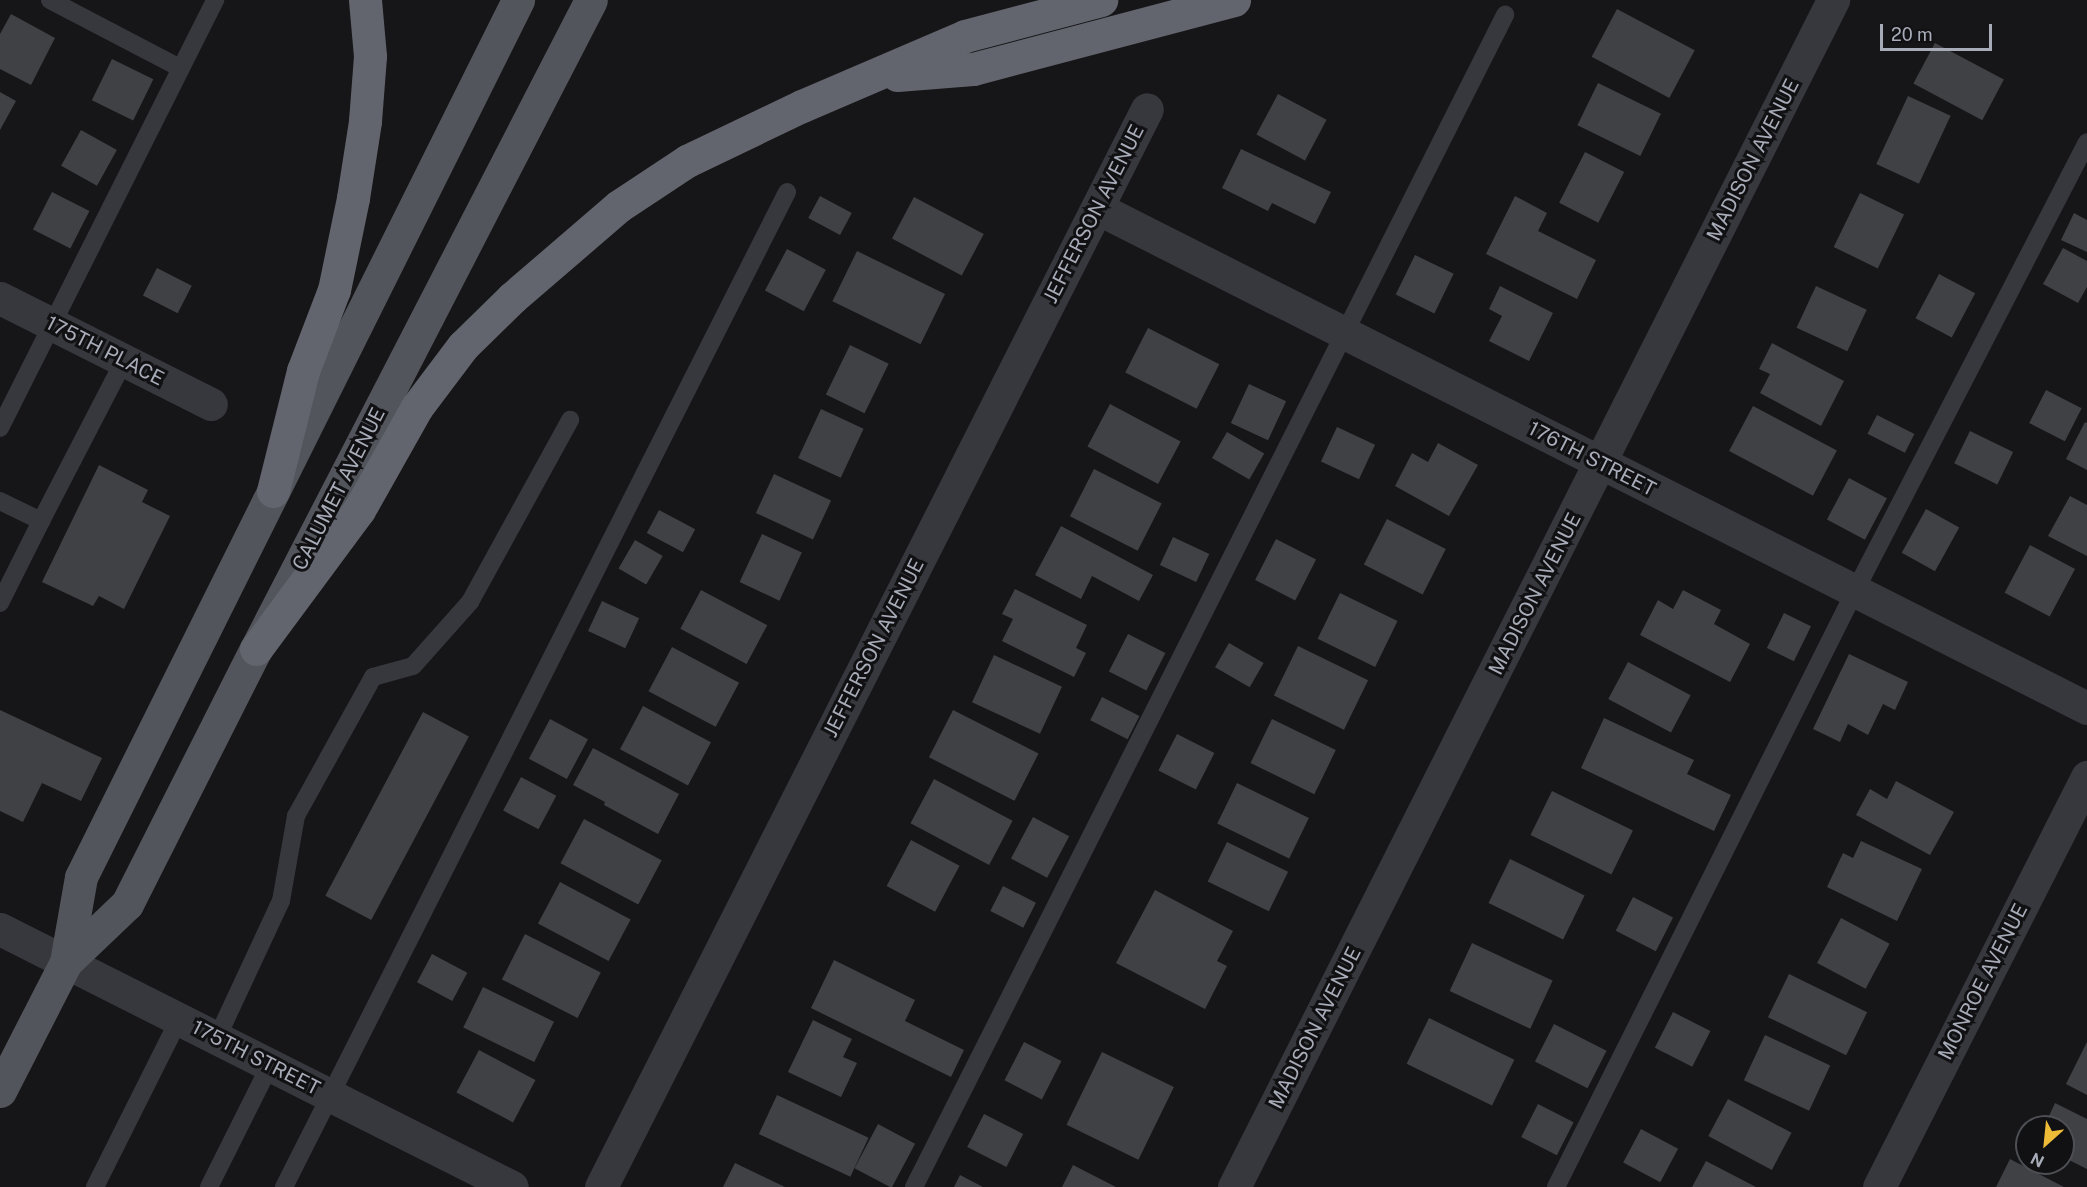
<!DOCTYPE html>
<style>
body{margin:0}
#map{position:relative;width:2087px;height:1187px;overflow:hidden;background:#161618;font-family:"Public Sans",sans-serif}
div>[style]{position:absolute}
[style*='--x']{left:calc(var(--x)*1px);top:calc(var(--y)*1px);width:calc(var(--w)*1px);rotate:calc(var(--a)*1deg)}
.building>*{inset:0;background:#404145;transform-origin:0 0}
.service>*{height:18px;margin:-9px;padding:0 9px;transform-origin:9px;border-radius:9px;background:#37383d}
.minor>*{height:33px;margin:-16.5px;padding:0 16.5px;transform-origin:16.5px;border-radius:16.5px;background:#37383d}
.tertiary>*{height:33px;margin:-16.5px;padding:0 16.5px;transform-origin:16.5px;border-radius:16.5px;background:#37383d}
.primary>*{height:33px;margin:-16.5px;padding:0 16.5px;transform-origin:16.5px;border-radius:16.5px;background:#53555c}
.motorway>*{height:33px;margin:-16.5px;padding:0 16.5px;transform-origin:16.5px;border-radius:16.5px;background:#63656e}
span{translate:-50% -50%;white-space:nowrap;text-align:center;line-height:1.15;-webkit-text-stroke:6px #111113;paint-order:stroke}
.street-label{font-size:20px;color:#a8acb8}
.north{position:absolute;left:2015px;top:1115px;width:60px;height:60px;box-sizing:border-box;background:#111113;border:2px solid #4d4f55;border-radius:50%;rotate:207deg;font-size:16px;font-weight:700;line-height:24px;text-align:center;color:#a8acb8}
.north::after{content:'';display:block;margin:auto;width:21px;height:27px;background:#eebb38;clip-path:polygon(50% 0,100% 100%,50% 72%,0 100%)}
.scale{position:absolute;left:1880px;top:24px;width:112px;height:27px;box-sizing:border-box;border:3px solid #a8acb8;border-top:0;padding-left:8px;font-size:18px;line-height:21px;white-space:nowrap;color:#a8acb8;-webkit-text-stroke:4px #111113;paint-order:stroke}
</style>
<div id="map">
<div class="building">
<i style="left:1617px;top:9px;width:88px;height:54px;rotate:28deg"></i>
<i style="clip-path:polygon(11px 14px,55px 38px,31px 85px,0 69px,0 34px)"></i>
<i style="left:1935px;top:43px;width:78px;height:46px;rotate:28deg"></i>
<i style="left:112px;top:59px;width:46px;height:46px;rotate:26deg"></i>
<i style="left:1598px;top:83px;width:70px;height:47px;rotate:26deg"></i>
<i style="clip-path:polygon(0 92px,16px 101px,0 130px)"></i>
<i style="left:1278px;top:94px;width:55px;height:46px;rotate:28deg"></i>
<i style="left:1908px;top:96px;width:47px;height:75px;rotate:25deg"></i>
<i style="left:81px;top:130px;width:41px;height:41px;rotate:29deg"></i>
<i style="clip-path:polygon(1241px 149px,1331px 192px,1315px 224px,1272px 203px,1268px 211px,1222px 188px)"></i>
<i style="left:1585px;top:152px;width:44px;height:57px;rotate:27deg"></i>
<i style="left:52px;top:192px;width:42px;height:42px;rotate:27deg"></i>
<i style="left:1860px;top:193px;width:49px;height:60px;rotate:26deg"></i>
<i style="left:820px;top:196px;width:36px;height:25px;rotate:28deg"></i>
<i style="clip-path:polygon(1515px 196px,1547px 213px,1538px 231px,1596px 260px,1577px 299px,1486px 254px)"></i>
<i style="left:914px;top:197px;width:79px;height:47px;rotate:28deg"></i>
<i style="clip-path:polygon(2074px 213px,2087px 220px,2087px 252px,2061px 240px)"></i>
<i style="clip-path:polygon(2063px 248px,2087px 261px,2087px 287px,2078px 303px,2043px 284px)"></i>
<i style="left:787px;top:249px;width:44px;height:47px;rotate:28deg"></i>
<i style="left:857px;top:251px;width:98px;height:56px;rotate:26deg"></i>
<i style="left:1415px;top:255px;width:43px;height:44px;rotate:26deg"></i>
<i style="left:157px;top:268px;width:39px;height:31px;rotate:27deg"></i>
<i style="left:1939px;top:274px;width:41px;height:50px;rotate:28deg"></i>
<i style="clip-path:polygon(1500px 286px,1553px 313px,1529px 361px,1489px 341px,1502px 316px,1489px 309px)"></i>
<i style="left:1816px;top:286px;width:56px;height:46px;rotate:25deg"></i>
<i style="left:1148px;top:328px;width:80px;height:50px;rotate:27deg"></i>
<i style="clip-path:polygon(1772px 343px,1844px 381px,1821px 426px,1760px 393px,1770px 374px,1759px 369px)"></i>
<i style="left:850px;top:345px;width:43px;height:55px;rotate:26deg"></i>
<i style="left:1249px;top:384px;width:41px;height:43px;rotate:25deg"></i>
<i style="left:2046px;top:390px;width:40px;height:37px;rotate:27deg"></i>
<i style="left:1110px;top:404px;width:80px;height:48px;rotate:28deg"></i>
<i style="left:1753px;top:406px;width:95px;height:51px;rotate:28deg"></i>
<i style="left:821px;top:409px;width:47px;height:54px;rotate:25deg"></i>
<i style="left:1877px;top:415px;width:42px;height:21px;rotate:27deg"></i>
<i style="clip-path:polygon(2085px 422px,2087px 423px,2087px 470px,2066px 459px)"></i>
<i style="left:1337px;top:427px;width:42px;height:38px;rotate:25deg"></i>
<i style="left:1970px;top:431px;width:48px;height:36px;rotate:26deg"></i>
<i style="left:1227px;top:432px;width:43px;height:30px;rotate:30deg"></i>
<i style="clip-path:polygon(1438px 443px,1478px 465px,1449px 516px,1395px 486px,1412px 453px,1428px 462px)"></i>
<i style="clip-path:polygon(99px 465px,148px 490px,142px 502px,170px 516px,124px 609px,99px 596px,93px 606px,42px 582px)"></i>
<i style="left:1094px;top:469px;width:76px;height:53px;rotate:27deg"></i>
<i style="left:774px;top:474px;width:63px;height:43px;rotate:25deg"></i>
<i style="left:1849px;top:478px;width:43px;height:47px;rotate:28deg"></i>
<i style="clip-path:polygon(2070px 496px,2087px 505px,2087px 556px,2048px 536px)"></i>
<i style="left:1926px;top:509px;width:38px;height:50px;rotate:29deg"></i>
<i style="left:659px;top:510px;width:41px;height:26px;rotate:28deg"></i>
<i style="left:1387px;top:519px;width:66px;height:51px;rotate:27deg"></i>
<i style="clip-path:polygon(1061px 526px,1153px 575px,1139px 601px,1092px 576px,1081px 599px,1035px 575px)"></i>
<i style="left:762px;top:534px;width:44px;height:53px;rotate:25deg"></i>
<i style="left:1173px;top:537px;width:40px;height:31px;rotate:25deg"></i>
<i style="left:1276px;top:539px;width:45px;height:46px;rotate:27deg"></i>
<i style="left:635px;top:540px;width:32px;height:33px;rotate:30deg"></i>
<i style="left:2030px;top:545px;width:51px;height:54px;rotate:28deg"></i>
<i style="clip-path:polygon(1015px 589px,1087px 625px,1076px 648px,1086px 653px,1074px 677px,1002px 641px,1013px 619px,1002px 614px)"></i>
<i style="left:701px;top:590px;width:75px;height:44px;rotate:28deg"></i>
<i style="clip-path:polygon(1683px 590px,1721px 610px,1714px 624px,1750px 644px,1730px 682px,1640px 635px,1658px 600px,1673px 609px)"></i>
<i style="left:1340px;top:593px;width:64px;height:51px;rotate:26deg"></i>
<i style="left:602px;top:601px;width:41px;height:33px;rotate:25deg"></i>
<i style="left:1784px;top:613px;width:30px;height:39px;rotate:26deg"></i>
<i style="left:1128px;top:634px;width:42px;height:42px;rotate:27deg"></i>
<i style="left:1229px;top:643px;width:40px;height:28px;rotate:30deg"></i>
<i style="left:1298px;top:646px;width:78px;height:55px;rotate:26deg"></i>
<i style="left:672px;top:647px;width:76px;height:50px;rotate:28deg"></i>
<i style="clip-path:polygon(1849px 654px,1908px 682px,1895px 710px,1883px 704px,1868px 735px,1848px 724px,1840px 742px,1813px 729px)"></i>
<i style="left:994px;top:655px;width:75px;height:52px;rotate:25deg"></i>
<i style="left:1628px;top:662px;width:71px;height:42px;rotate:28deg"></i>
<i style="left:1102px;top:697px;width:42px;height:26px;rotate:27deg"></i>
<i style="left:643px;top:706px;width:77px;height:49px;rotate:28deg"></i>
<i style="clip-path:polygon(0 710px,102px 758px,81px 801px,42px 783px,23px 822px,0 811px)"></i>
<i style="left:953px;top:710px;width:96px;height:53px;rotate:27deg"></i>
<i style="left:423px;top:712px;width:52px;height:208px;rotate:28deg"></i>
<i style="clip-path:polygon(1604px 718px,1694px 760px,1687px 774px,1731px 795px,1714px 831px,1581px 768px)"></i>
<i style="left:550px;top:719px;width:43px;height:45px;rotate:28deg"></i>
<i style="left:1272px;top:719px;width:71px;height:49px;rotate:26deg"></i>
<i style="left:1177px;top:734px;width:42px;height:41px;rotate:27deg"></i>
<i style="clip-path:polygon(593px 748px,679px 794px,658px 834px,604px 805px,605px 802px,573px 785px)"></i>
<i style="left:521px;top:777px;width:40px;height:38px;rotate:28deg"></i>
<i style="left:934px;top:779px;width:89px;height:50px;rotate:28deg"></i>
<i style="clip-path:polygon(1896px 781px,1954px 812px,1930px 855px,1856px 815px,1870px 789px,1887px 799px)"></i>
<i style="left:1237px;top:783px;width:80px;height:45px;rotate:26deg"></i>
<i style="left:1552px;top:791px;width:90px;height:49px;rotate:26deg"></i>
<i style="left:1033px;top:817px;width:41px;height:47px;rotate:28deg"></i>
<i style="left:584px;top:819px;width:88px;height:50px;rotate:28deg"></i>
<i style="left:911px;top:840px;width:55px;height:52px;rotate:28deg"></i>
<i style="clip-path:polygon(1861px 841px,1922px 869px,1897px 921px,1827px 887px,1843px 853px,1853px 858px)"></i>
<i style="left:1227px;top:842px;width:68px;height:44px;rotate:26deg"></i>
<i style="left:1510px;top:859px;width:83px;height:49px;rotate:26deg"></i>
<i style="left:560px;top:882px;width:80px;height:47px;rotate:28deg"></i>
<i style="left:1003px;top:886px;width:37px;height:28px;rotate:27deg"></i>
<i style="clip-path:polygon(1155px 890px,1233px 931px,1217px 961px,1227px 966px,1205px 1009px,1116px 963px)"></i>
<i style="left:1633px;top:897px;width:45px;height:38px;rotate:27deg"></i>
<i style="left:1841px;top:918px;width:55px;height:51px;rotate:28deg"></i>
<i style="left:525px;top:934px;width:85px;height:51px;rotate:27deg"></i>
<i style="left:1472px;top:943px;width:89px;height:53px;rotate:25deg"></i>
<i style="left:432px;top:954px;width:40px;height:32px;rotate:28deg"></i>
<i style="clip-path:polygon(834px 960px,915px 1000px,905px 1021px,964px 1050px,951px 1077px,811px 1008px)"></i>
<i style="left:1789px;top:974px;width:87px;height:48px;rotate:26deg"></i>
<i style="left:483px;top:987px;width:79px;height:45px;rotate:26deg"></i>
<i style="left:1673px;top:1012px;width:42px;height:40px;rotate:27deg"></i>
<i style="left:1429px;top:1018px;width:95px;height:51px;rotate:26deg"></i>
<i style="clip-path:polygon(813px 1020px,852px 1039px,843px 1057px,857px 1063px,841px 1097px,788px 1072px)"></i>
<i style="left:1554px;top:1024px;width:59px;height:42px;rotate:27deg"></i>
<i style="left:1765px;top:1035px;width:72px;height:50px;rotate:25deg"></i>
<i style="left:1024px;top:1042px;width:42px;height:43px;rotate:27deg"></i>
<i style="clip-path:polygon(2087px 1042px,2087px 1095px,2066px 1084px)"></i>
<i style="left:479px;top:1050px;width:64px;height:48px;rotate:28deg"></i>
<i style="left:1102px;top:1052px;width:80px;height:81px;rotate:26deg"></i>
<i style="left:777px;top:1095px;width:101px;height:43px;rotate:25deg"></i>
<i style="left:1728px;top:1099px;width:72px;height:42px;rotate:28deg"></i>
<i style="clip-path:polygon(2055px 1103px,2087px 1119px,2087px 1169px,2063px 1157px,2063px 1127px,2044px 1127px)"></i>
<i style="left:1538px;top:1104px;width:40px;height:37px;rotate:27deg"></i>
<i style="left:984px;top:1114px;width:44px;height:37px;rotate:27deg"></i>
<i style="left:878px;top:1124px;width:42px;height:50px;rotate:28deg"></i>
<i style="left:1641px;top:1129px;width:42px;height:38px;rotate:28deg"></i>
<i style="clip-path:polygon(2010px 1159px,2064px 1187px,1996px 1187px)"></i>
<i style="clip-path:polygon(1706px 1161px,1756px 1187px,1692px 1187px)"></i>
<i style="clip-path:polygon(735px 1163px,785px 1187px,723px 1187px)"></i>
<i style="clip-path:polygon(1073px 1165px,1116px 1187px,1062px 1187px)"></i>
<i style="clip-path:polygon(960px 1175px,983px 1187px,954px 1187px)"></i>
</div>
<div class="service">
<i style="--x:50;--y:0;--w:147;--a:27.6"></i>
<i style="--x:0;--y:428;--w:479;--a:-63.3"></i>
<i style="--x:0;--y:501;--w:46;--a:26"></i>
<i style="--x:41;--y:521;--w:180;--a:-62.6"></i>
<i style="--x:0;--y:603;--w:92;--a:-63.4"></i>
<i style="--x:217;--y:1038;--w:151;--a:-65"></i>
<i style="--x:281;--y:901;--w:86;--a:-80"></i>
<i style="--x:296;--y:816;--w:159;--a:-61"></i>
<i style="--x:373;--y:677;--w:41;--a:-15.4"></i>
<i style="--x:413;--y:666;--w:86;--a:-48.3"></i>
<i style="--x:470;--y:602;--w:208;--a:-61.2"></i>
<i style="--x:95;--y:1187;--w:188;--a:-63.4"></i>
<i style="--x:209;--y:1187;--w:136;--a:-63.4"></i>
<i style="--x:284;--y:1187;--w:1115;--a:-63.18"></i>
<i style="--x:914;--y:1187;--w:1313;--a:-63.24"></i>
<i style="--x:1556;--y:1187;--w:667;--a:-63.36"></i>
<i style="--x:1855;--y:591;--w:505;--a:-62.67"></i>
</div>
<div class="minor">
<i style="--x:1097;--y:208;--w:1109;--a:26.8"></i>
<i style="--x:0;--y:298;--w:236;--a:26.7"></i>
<i style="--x:601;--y:1187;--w:1208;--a:-63.14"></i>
<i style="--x:1234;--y:1187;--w:1330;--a:-63.22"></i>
<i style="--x:1879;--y:1187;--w:460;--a:-63.1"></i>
</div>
<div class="tertiary">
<i style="--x:0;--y:929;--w:573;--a:26.74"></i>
</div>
<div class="primary">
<i style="--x:66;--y:962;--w:84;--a:-43.6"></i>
<i style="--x:127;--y:904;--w:286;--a:-63.2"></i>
<i style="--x:256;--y:649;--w:730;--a:-62.7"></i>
<i style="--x:0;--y:1091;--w:145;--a:-62.9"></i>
<i style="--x:66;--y:962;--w:86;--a:-80"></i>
<i style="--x:81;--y:877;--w:980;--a:-63.51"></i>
</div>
<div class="motorway">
<i style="--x:897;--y:75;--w:76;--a:-4.5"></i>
<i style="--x:973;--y:69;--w:270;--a:-14.8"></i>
<i style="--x:273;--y:491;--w:124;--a:-76"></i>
<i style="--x:303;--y:371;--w:87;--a:-69.1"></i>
<i style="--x:334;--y:290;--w:94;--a:-78.3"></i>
<i style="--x:353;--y:198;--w:78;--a:-81.1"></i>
<i style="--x:365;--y:121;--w:65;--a:-85.6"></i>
<i style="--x:370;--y:56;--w:56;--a:-95.1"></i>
<i style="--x:256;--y:649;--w:173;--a:-53.5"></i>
<i style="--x:359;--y:510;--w:118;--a:-60.6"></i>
<i style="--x:417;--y:407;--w:76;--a:-53"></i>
<i style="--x:463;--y:346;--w:69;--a:-44.4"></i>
<i style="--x:512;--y:298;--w:141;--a:-40.7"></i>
<i style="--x:619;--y:206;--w:82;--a:-33.5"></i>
<i style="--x:687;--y:161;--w:127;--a:-25.6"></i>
<i style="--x:802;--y:106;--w:177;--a:-23.2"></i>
<i style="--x:965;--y:36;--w:141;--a:-14.8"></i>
</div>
<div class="street-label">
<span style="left:1753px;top:160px;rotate:-63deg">MADISON AVENUE</span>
<span style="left:1094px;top:214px;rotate:-63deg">JEFFERSON AVENUE</span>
<span style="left:105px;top:351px;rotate:27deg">175TH PLACE</span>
<span style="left:1592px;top:459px;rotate:27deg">176TH STREET</span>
<span style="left:339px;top:489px;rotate:-63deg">CALUMET AVENUE</span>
<span style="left:1535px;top:594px;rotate:-63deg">MADISON AVENUE</span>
<span style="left:874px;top:648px;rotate:-63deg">JEFFERSON AVENUE</span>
<span style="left:1983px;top:982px;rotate:-63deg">MONROE AVENUE</span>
<span style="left:1315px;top:1028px;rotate:-63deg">MADISON AVENUE</span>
<span style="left:256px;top:1058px;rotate:27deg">175TH STREET</span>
</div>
<div class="north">N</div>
<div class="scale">20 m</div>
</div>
